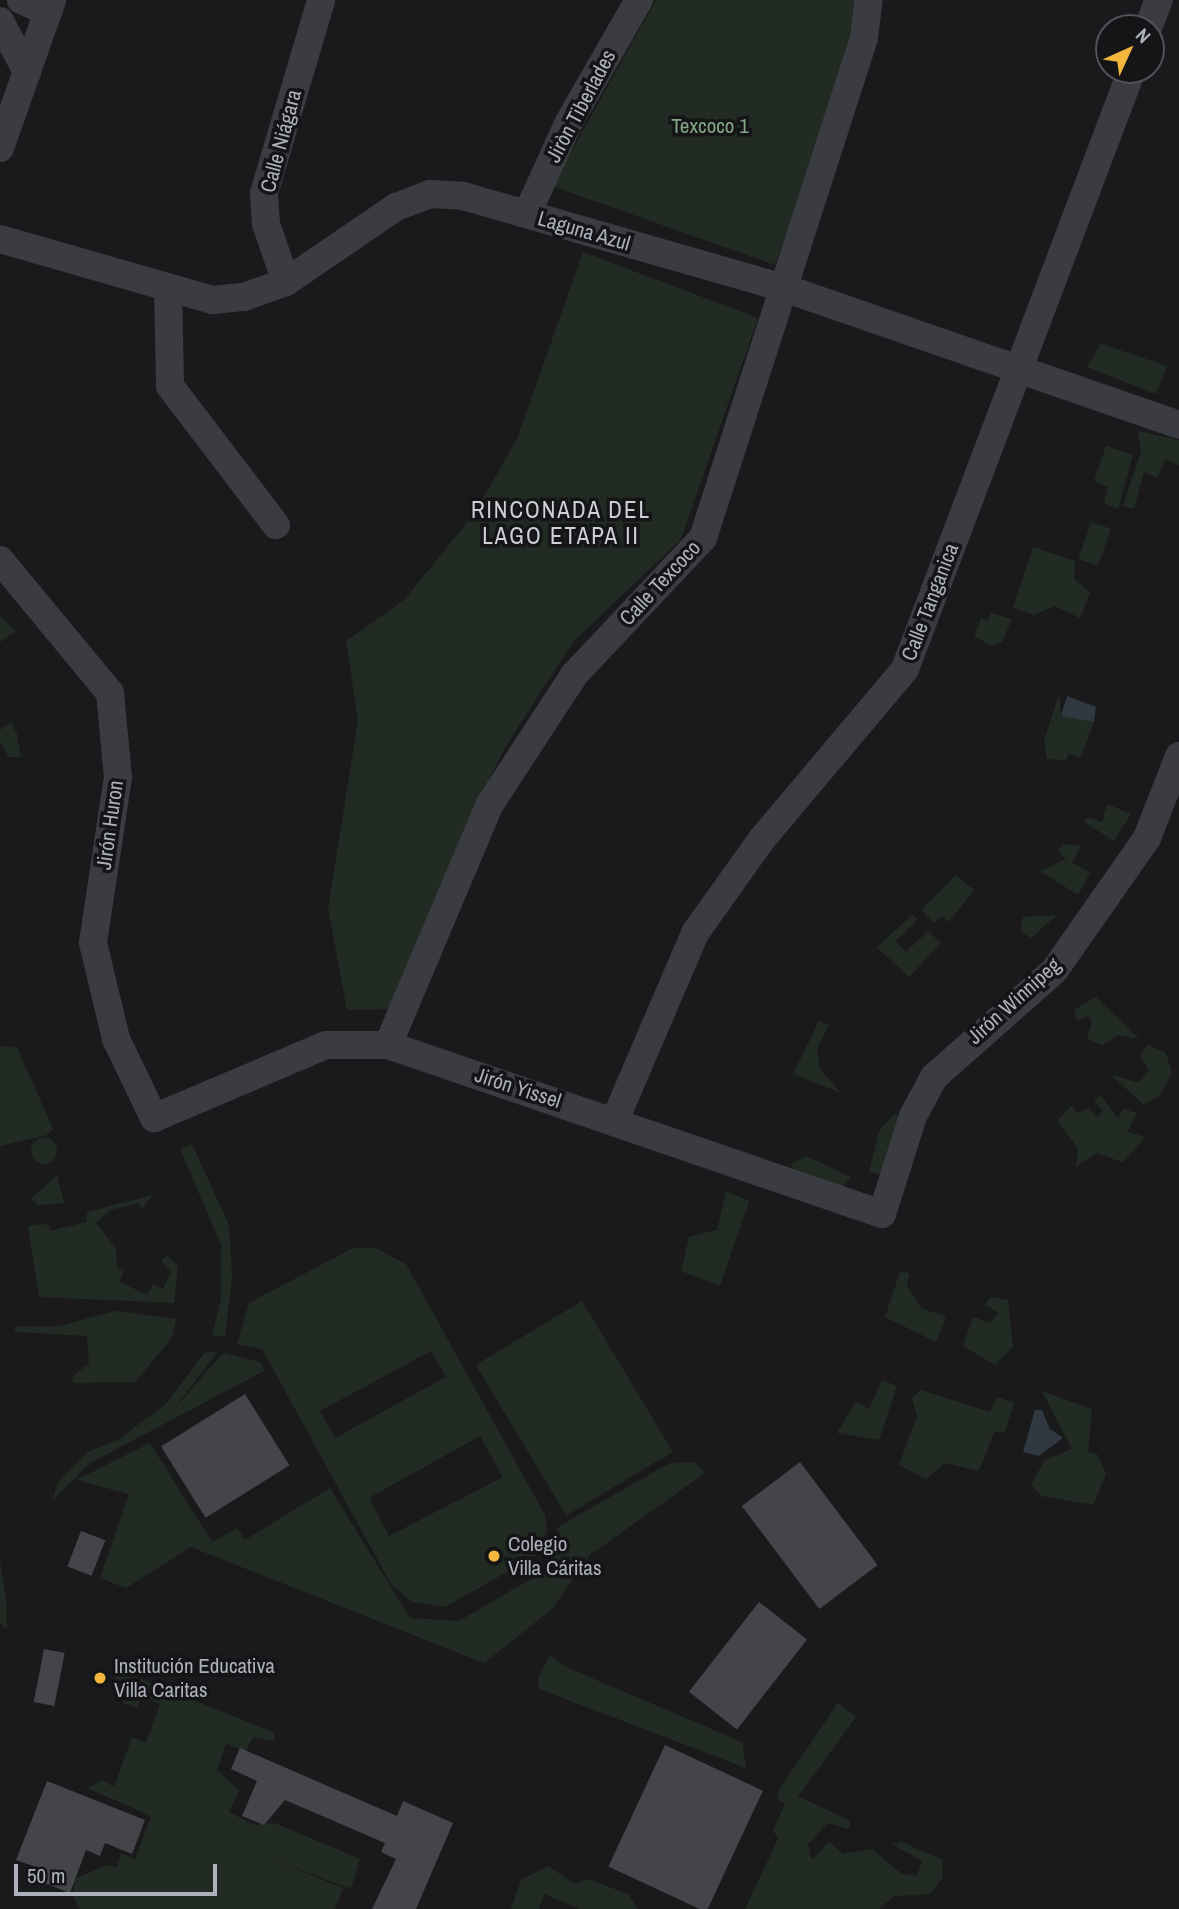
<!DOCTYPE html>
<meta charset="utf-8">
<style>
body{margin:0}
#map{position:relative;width:1179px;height:1909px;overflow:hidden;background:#1a1a1c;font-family:"Archivo Narrow",sans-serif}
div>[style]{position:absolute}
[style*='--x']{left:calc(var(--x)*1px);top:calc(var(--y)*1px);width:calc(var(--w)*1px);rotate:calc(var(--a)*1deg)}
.green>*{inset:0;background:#222b23;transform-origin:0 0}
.round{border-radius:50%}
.water>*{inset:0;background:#303941}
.building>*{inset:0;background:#444549;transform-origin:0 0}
.minor>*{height:28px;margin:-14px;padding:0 14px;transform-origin:14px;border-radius:14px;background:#3b3c42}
.dots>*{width:19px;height:19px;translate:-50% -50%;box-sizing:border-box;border:4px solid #151518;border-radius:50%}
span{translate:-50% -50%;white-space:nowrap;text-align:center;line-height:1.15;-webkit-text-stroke:7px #151518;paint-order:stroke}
.street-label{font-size:21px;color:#adb1bc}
.park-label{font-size:21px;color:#84a687}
.poi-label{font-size:21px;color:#adb1bc}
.left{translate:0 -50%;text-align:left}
.neighbourhood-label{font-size:23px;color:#ced0d8;letter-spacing:2px}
.north{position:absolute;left:1095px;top:14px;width:70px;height:70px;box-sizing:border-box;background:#151518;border:2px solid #52535a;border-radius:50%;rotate:45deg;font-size:19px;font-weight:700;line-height:28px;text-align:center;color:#adb1bc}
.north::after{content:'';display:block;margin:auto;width:24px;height:32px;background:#f2b83d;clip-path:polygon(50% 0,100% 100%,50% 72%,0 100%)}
.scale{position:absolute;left:14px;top:1864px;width:203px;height:32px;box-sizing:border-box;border:4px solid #adb1bc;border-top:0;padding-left:9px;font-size:21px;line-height:24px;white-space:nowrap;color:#adb1bc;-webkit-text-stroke:5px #151518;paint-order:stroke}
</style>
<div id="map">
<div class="green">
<i style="clip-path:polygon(656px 0,860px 0,835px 99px,775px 265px,552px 186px)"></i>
<i style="clip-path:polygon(583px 252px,758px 318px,681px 539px,574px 641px,507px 744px,463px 832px,391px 1009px,347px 1010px,328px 909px,358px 720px,346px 641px,404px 600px,474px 514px,517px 439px)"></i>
<i style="clip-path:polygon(1101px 344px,1167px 366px,1156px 394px,1087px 367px)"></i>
<i style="clip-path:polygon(1138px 431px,1179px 440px,1179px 465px,1165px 460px,1157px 478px,1144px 472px,1134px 509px,1123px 506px,1141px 451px)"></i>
<i style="clip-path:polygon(1106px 446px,1133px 455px,1118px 509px,1104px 503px,1108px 487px,1094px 481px)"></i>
<i style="left:1091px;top:522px;width:21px;height:39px;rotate:19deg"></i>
<i style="clip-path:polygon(1033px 547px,1075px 561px,1074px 579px,1090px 592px,1080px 618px,1055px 606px,1034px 615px,1013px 608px)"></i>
<i style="clip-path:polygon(991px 613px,1012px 619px,1002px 642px,992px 646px,974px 636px,981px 618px,987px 621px)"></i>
<i style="clip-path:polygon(0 616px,16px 631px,0 642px)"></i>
<i style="clip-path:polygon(1059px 694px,1061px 716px,1094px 722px,1080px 759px,1069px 753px,1066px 760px,1047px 759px,1044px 741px)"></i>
<i style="clip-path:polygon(11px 722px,17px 734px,21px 757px,9px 757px,0 743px,0 730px)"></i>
<i style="clip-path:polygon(1107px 804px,1131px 814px,1114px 841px,1084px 822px,1087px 817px,1102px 822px)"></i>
<i style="clip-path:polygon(1064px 844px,1081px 846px,1072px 862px,1090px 873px,1078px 895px,1040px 871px,1066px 859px,1057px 850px)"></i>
<i style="clip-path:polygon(956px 875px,974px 890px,949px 922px,942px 916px,934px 923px,921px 910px)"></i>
<i style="clip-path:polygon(912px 915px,918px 919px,896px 941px,906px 952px,928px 931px,941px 943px,909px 977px,877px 947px)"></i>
<i style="clip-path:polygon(1057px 915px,1031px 938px,1020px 931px,1023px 917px)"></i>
<i style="clip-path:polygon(1096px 997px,1139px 1039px,1119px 1035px,1103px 1045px,1087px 1039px,1092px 1022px,1089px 1016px,1077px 1021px,1074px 1010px)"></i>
<i style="clip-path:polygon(819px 1021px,829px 1025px,817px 1049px,820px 1069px,841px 1093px,793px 1074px)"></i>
<i style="clip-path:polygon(1148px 1045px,1166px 1053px,1172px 1073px,1160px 1095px,1144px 1105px,1110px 1074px,1138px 1083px,1149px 1071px,1140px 1055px)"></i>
<i style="clip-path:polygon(0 1046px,17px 1047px,53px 1129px,47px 1135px,0 1146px)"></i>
<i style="clip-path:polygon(1100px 1095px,1118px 1118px,1123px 1109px,1137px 1113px,1127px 1132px,1146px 1137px,1122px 1162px,1096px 1153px,1076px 1167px,1078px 1148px,1057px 1121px,1071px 1106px,1078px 1113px,1089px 1108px,1098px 1118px,1103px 1110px,1094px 1101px)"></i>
<i style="clip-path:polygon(895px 1113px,907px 1121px,888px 1175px,869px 1172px,879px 1131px)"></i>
<i class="round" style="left:31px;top:1138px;width:26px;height:26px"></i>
<i style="clip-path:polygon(192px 1144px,229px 1225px,232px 1277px,225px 1336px,212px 1336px,221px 1299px,221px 1245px,180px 1149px)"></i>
<i style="clip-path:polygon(806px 1156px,851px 1177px,842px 1186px,797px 1178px,791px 1164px)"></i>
<i style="clip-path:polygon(57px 1175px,64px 1203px,38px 1205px,31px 1199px)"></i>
<i style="clip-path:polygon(726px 1191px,749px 1201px,720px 1286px,681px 1271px,689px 1237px,717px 1230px)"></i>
<i style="clip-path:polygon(153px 1195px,142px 1208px,138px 1203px,110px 1210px,96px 1223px,116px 1248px,117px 1267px,124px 1270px,120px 1282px,147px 1295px,153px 1284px,163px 1289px,171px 1272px,161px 1260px,168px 1256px,178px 1267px,174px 1303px,39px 1297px,28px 1226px,48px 1224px,50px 1231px,86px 1222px,87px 1212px)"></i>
<i style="clip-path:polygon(evenodd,353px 1248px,375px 1248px,406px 1264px,545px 1515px,547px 1530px,535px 1556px,445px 1607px,412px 1602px,391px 1584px,262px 1349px,237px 1344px,249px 1303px,353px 1248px,431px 1351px,446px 1377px,335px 1438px,320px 1411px,431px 1351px,353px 1248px,480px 1436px,503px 1477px,389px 1536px,369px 1498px,480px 1436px)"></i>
<i style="clip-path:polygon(900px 1272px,909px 1273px,907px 1286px,922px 1309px,946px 1316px,936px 1342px,885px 1317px)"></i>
<i style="clip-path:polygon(990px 1297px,1008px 1300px,1013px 1346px,995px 1365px,963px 1346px,973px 1317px,990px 1323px,999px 1313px,985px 1305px)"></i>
<i style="left:582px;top:1301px;width:176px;height:124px;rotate:59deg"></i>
<i style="clip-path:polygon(115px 1311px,176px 1319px,172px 1338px,135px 1382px,74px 1383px,72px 1377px,89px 1363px,87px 1336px,15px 1332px,15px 1326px,59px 1326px)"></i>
<i style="clip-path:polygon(218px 1351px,170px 1414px,223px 1353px,261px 1362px,264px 1371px,90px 1463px,52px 1501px,58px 1482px,88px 1452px,119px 1439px,167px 1403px,204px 1353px)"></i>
<i style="clip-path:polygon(882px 1380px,897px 1386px,879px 1440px,837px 1433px,856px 1401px,869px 1409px)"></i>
<i style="clip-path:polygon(921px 1390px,990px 1412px,997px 1397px,1014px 1403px,1005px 1432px,994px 1432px,979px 1471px,945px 1463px,926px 1479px,899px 1465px,917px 1416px,912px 1398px)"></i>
<i style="clip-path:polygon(1042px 1391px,1092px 1409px,1088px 1452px,1097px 1454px,1106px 1474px,1093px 1505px,1041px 1496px,1031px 1484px,1045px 1460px,1072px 1449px)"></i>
<i style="clip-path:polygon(150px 1443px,212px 1542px,237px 1528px,245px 1540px,330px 1488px,410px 1618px,459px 1621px,548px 1569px,559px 1526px,670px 1463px,695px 1462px,705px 1473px,590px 1555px,552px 1609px,484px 1663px,191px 1547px,126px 1588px,100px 1578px,129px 1494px,76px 1480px)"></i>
<i style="clip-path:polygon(0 1561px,6px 1600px,7px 1629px,0 1623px)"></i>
<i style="clip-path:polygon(550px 1655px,568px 1668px,742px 1742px,746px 1768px,539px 1689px,538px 1677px)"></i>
<i style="clip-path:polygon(119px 1670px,275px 1733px,274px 1741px,253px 1737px,246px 1751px,226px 1744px,217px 1770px,239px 1791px,229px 1812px,254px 1825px,275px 1823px,360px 1859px,351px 1889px,264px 1856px,343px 1888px,335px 1909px,80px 1909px,72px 1895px,76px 1878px,108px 1865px,117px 1868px,121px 1853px,135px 1859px,151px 1816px,87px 1788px,102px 1780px,114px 1787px,132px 1737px,146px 1743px,160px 1705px,142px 1694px,137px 1708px,123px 1703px,128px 1688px,114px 1677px)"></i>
<i style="clip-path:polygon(838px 1703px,856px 1717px,798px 1796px,850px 1821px,849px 1829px,828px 1823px,808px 1844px,812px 1860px,829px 1842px,843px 1854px,872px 1849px,902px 1874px,917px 1876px,922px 1861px,892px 1844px,902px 1842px,943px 1860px,942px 1879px,930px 1894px,894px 1896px,879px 1909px,745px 1909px,778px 1839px,773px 1830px,785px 1804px,777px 1799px,780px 1788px)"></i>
<i style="clip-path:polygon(548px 1866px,575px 1884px,588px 1879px,628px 1894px,638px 1909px,580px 1909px,544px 1894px,539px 1909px,511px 1909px,521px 1880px)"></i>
</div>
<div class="water">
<i style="clip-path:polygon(1067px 696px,1096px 707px,1094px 722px,1061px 716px)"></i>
<i style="clip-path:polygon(1035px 1410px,1042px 1410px,1050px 1429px,1063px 1438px,1039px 1456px,1023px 1452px)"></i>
</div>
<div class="building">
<i style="left:245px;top:1394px;width:84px;height:99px;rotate:58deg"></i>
<i style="left:800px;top:1462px;width:129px;height:73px;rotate:53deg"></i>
<i style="left:81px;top:1531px;width:26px;height:38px;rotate:21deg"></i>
<i style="left:759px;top:1602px;width:61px;height:114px;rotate:38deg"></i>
<i style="left:44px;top:1649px;width:21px;height:54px;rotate:11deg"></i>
<i style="left:665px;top:1745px;width:108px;height:134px;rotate:25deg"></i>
<i style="clip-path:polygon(240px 1748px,397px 1816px,403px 1801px,453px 1823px,416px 1909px,372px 1909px,396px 1859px,381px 1852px,385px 1843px,285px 1800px,264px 1825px,242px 1816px,257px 1781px,231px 1769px)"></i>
<i style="clip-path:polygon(47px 1781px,145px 1820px,132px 1854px,105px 1843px,100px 1856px,86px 1850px,70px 1893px,39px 1881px,39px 1868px,16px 1860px)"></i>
</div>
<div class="minor">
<i style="--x:21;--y:0;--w:30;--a:24"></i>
<i style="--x:0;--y:21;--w:58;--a:62.1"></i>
<i style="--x:1148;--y:28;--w:30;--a:-69"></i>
<i style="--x:0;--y:148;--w:157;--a:-70.6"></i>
<i style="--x:527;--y:214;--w:101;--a:-65.5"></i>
<i style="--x:569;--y:122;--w:141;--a:-60.2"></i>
<i style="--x:0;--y:239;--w:222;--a:16"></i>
<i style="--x:213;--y:300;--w:31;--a:-6"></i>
<i style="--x:244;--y:297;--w:45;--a:-19.7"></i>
<i style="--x:286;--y:282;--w:133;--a:-34.3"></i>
<i style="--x:396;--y:207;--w:36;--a:-21"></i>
<i style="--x:430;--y:194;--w:33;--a:3"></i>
<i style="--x:463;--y:196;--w:334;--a:16"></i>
<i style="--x:784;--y:288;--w:418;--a:19.1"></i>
<i style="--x:286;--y:282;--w:61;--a:-109"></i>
<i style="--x:266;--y:224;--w:31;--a:-94"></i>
<i style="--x:264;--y:193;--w:201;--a:-73.5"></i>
<i style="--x:168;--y:287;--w:99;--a:88.8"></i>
<i style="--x:170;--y:386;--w:175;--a:52.7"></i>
<i style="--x:0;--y:560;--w:173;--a:50.4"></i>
<i style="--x:110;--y:693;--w:84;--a:84.6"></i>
<i style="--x:118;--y:777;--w:168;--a:98.6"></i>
<i style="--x:93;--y:943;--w:99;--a:76.5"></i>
<i style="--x:116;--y:1039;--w:88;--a:64.3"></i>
<i style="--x:154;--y:1118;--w:187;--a:-23"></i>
<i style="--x:326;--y:1045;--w:62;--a:0"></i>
<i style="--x:388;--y:1045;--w:522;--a:18.89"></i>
<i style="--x:882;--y:1214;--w:103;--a:-72.4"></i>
<i style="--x:913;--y:1116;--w:44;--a:-61.7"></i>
<i style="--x:934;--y:1077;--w:160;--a:-41.5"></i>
<i style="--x:1054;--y:971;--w:162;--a:-55"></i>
<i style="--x:1147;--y:838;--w:88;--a:-68.7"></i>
<i style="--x:388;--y:1045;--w:262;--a:-67.1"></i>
<i style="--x:490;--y:804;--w:154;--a:-56.9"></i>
<i style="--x:574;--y:675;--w:188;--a:-46.7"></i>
<i style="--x:703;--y:538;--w:525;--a:-72.15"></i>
<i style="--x:864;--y:38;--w:38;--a:-83"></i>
<i style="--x:615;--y:1120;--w:203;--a:-66.8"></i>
<i style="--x:695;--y:933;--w:115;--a:-54.5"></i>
<i style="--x:762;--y:839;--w:222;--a:-49.9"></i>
<i style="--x:905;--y:669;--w:641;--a:-69.25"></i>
</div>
<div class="dots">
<i style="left:494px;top:1556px;background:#f2b83d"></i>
<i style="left:100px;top:1678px;background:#f2b83d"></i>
</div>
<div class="street-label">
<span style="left:581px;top:106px;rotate:-62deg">Jiròn Tiberlades</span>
<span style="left:281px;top:141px;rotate:-75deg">Calle Niágara</span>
<span style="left:584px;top:231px;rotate:16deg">Laguna Azul</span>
<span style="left:660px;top:583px;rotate:-47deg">Calle Texcoco</span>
<span style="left:930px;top:602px;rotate:-69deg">Calle Tanganica</span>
<span style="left:110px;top:825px;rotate:-82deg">Jirón Huron</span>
<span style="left:1014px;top:1001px;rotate:-42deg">Jirón Winnipeg</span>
<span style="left:518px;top:1088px;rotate:18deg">Jirón Yissel</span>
</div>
<div class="park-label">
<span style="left:710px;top:126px">Texcoco 1</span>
</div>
<div class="poi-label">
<span class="left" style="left:508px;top:1556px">Colegio<br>Villa Cáritas</span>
<span class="left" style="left:114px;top:1678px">Institución Educativa<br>Villa Caritas</span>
</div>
<div class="neighbourhood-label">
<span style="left:561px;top:523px">RINCONADA DEL<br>LAGO ETAPA II</span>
</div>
<div class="north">N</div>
<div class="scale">50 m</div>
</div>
